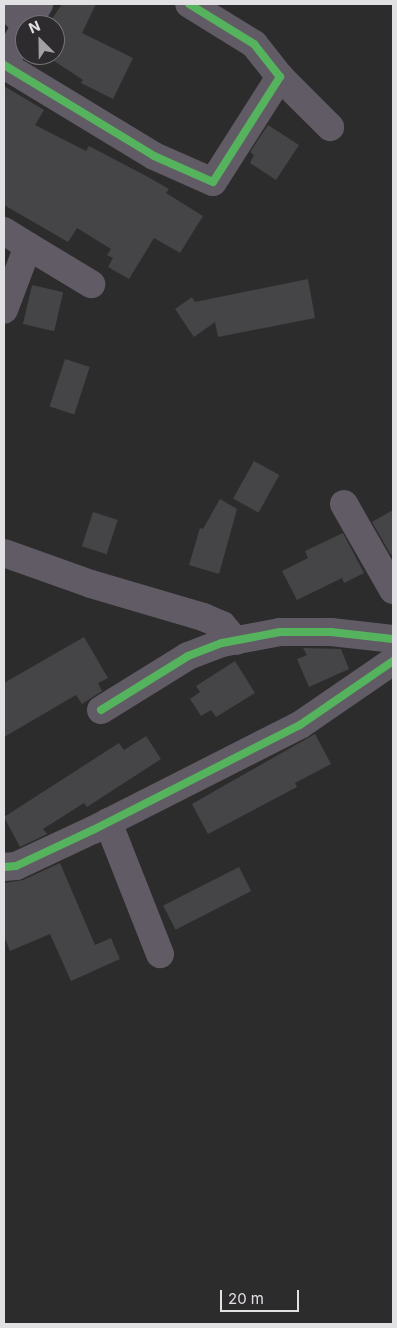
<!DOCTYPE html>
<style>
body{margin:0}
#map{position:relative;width:397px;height:1328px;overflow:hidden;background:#2d2c2d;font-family:Inter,sans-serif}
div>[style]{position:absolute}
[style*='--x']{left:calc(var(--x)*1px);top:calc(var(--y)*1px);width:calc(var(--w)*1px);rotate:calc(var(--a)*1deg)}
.building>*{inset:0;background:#454446;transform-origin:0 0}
.minor>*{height:28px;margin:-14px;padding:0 14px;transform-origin:14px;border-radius:14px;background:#615b65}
.cycleway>*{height:8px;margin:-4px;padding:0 4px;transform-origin:4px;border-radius:4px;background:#56b35d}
span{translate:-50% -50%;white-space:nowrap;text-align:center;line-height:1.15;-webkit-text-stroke:4px #2d2b2e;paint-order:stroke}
.frame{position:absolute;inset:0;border:5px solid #e1e0e2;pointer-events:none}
.north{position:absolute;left:15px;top:15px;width:50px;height:50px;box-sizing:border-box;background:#2d2b2e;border:1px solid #757376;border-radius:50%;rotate:337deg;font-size:14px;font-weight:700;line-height:20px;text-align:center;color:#e1e0e2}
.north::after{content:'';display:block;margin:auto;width:18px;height:22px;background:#a2a1a3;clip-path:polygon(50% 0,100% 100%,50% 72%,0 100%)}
.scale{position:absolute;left:220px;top:1290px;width:79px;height:22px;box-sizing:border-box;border:2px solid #e1e0e2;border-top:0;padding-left:6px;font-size:15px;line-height:18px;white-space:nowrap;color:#e1e0e2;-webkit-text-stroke:4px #2d2b2e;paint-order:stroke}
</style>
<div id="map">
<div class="building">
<i style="clip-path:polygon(62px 4px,96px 4px,82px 33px,133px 58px,113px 99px,81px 83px,83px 80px,45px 55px,55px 55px,55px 25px,48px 25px)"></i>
<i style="clip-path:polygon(4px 86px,44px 110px,35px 125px,86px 151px,89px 146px,148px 177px,169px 189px,166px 193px,203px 216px,180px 253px,154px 238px,129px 279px,108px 267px,113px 258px,107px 255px,111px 249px,77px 228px,68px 242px,4px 205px)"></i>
<i style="clip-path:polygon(268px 125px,299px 145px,276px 180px,250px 163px,254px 155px,250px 152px)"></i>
<i style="clip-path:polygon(308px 279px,315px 318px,218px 337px,215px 322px,194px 337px,175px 309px,192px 297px,195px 302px)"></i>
<i style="left:32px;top:285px;width:32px;height:40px;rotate:13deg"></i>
<i style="left:65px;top:359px;width:26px;height:50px;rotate:18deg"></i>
<i style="left:254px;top:461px;width:29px;height:43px;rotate:29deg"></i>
<i style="clip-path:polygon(220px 499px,237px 509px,219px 574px,189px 565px,200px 528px,203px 529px)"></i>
<i style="clip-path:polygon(393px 510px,393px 553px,391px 555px,372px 522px)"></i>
<i style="left:93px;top:512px;width:26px;height:36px;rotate:18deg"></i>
<i style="clip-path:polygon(343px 533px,364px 573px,344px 583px,342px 578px,297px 600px,282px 571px,308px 558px,305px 551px)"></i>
<i style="clip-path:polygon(84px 637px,108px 678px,98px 683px,102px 691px,82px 704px,76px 695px,4px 737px,4px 683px)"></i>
<i style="clip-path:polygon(303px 648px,341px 649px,349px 669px,309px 687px,297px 659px,307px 655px)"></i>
<i style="clip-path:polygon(235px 661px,255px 693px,216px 717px,211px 710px,201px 716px,190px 699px,200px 692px,196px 686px)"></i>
<i style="clip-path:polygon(315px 734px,331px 764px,295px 783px,297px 787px,208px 834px,192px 804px)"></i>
<i style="clip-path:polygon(146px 736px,161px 759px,87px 807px,84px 803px,43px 829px,47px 834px,20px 847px,4px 817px,119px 743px,124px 750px)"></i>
<i style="clip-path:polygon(60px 863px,95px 945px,111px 938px,120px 959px,71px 981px,50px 934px,10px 951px,4px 936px,4px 883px,23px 880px)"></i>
<i style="left:239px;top:867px;width:27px;height:85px;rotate:63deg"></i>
</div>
<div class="minor">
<i style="--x:5;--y:4;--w:29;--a:46"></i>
<i style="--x:26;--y:25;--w:25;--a:-58"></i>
<i style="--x:4;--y:64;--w:43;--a:-60.4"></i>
<i style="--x:4;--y:65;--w:175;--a:31.2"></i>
<i style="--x:154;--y:156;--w:64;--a:23.8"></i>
<i style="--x:213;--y:182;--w:125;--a:-57.5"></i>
<i style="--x:280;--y:77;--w:42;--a:-128.2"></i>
<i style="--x:254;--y:44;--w:76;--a:-148.4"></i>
<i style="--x:280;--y:77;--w:71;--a:45"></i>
<i style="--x:4;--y:231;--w:28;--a:32"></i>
<i style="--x:28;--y:246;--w:68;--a:110.6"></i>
<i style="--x:28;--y:246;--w:74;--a:31.1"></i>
<i style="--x:344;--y:504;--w:99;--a:60.3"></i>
<i style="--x:4;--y:553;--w:92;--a:19.6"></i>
<i style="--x:91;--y:584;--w:117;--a:16.4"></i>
<i style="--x:203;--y:617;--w:21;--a:23"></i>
<i style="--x:222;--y:625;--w:21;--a:49"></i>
<i style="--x:101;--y:710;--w:102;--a:-31.8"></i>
<i style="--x:188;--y:656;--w:36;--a:-21"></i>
<i style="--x:222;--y:643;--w:59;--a:-10.7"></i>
<i style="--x:280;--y:632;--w:51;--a:0"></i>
<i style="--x:331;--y:632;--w:62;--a:6.4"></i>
<i style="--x:108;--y:822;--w:142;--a:68.5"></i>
<i style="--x:4;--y:867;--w:12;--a:-5"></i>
<i style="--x:16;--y:866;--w:85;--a:-25.1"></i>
<i style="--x:93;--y:830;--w:232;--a:-26.9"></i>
<i style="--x:300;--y:725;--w:113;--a:-34.5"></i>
</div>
<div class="cycleway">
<i style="--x:4;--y:65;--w:175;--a:31.2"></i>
<i style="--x:154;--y:156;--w:64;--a:23.8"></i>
<i style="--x:213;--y:182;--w:125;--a:-57.5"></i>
<i style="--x:280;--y:77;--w:42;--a:-128.2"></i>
<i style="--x:254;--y:44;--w:76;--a:-148.4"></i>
<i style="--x:101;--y:710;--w:102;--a:-31.8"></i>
<i style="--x:188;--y:656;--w:36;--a:-21"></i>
<i style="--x:222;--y:643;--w:59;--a:-10.7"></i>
<i style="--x:280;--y:632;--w:51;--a:0"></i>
<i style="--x:331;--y:632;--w:62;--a:6.4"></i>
<i style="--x:4;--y:867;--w:12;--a:-5"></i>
<i style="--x:16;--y:866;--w:85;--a:-25.1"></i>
<i style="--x:93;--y:830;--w:232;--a:-26.9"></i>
<i style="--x:300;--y:725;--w:113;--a:-34.5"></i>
</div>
<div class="frame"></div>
<div class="north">N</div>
<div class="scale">20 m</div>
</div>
